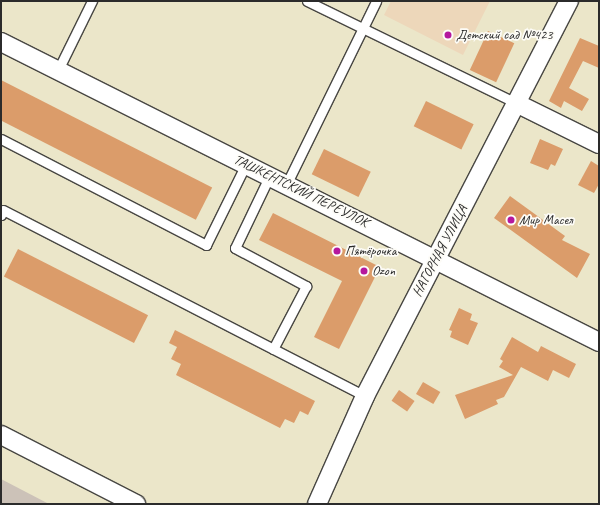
<!DOCTYPE html>
<meta charset="utf-8">
<style>
body{margin:0}
#map{position:relative;width:600px;height:505px;overflow:hidden;background:#ebe6c9;font-family:Caveat,sans-serif}
div>[style]{position:absolute}
[style*='--x']{left:calc(var(--x)*1px);top:calc(var(--y)*1px);width:calc(var(--w)*1px);rotate:calc(var(--a)*1deg)}
.built>*{inset:0;background:#edd7ba}
.industrial>*{inset:0;background:#ccc2b8}
.building>*{inset:0;background:#db9c6a;transform-origin:0 0}
.roads{filter:drop-shadow(1px 0 #484743) drop-shadow(-1px 0 #484743) drop-shadow(0 1px #484743) drop-shadow(0 -1px #484743)}
.service>*{height:9px;margin:-4.5px;padding:0 4.5px;transform-origin:4.5px;border-radius:4.5px;background:#fff}
.minor>*{height:18px;margin:-9px;padding:0 9px;transform-origin:9px;border-radius:9px;background:#fff}
.dots>*{width:11px;height:11px;translate:-50% -50%;box-sizing:border-box;border:2px solid #fdfcf7;border-radius:50%}
span{translate:-50% -50%;white-space:nowrap;text-align:center;line-height:1.15;-webkit-text-stroke:3.5px #fdfcf7;paint-order:stroke}
.poi-label{font-size:14px;color:#2b2b2b}
.left{translate:0 -50%;text-align:left}
.street-label{font-size:14px;color:#2b2b2b}
.frame{position:absolute;inset:0;border:2px solid #2b2b2b;pointer-events:none}
</style>
<div id="map">
<div class="built">
<i style="clip-path:polygon(391px 1px,490px 1px,463px 55px,384px 15px)"></i>
</div>
<div class="industrial">
<i style="clip-path:polygon(1px 479px,49px 504px,1px 504px)"></i>
</div>
<div class="building">
<i style="left:488px;top:31px;width:29px;height:43px;rotate:25deg"></i>
<i style="clip-path:polygon(580px 38px,599px 46px,599px 68px,583px 61px,569px 88px,589px 99px,582px 111px,564px 101px,561px 108px,549px 101px)"></i>
<i style="left:1px;top:80px;width:237px;height:36px;rotate:27deg"></i>
<i style="left:426px;top:101px;width:53px;height:28px;rotate:26deg"></i>
<i style="clip-path:polygon(540px 139px,563px 149px,555px 166px,551px 164px,548px 170px,530px 163px)"></i>
<i style="left:324px;top:149px;width:52px;height:28px;rotate:26deg"></i>
<i style="clip-path:polygon(591px 161px,599px 166px,599px 184px,594px 193px,578px 185px)"></i>
<i style="clip-path:polygon(510px 196px,565px 236px,562px 240px,590px 254px,577px 278px,494px 218px)"></i>
<i style="clip-path:polygon(273px 213px,380px 267px,339px 349px,314px 337px,342px 281px,259px 240px)"></i>
<i style="left:18px;top:249px;width:146px;height:31px;rotate:27deg"></i>
<i style="clip-path:polygon(459px 308px,472px 314px,470px 320px,478px 323px,468px 345px,450px 337px,452px 331px,449px 330px)"></i>
<i style="clip-path:polygon(175px 330px,315px 401px,308px 415px,300px 411px,294px 423px,285px 419px,280px 428px,176px 375px,181px 364px,171px 359px,177px 347px,169px 343px)"></i>
<i style="clip-path:polygon(512px 337px,538px 352px,541px 346px,576px 364px,569px 378px,553px 370px,548px 381px,521px 367px,504px 397px,496px 400px,498px 404px,465px 419px,455px 395px,513px 375px,499px 367px,503px 361px,500px 359px)"></i>
<i style="left:423px;top:382px;width:20px;height:14px;rotate:30deg"></i>
<i style="left:399px;top:390px;width:19px;height:13px;rotate:35deg"></i>
</div>
<div class="roads">
<div class="service">
<i style="--x:307;--y:1;--w:235;--a:26"></i>
<i style="--x:58;--y:70;--w:77;--a:-63.8"></i>
<i style="--x:1;--y:139;--w:231;--a:27.3"></i>
<i style="--x:206;--y:245;--w:90;--a:-63.7"></i>
<i style="--x:270;--y:175;--w:81;--a:115.6"></i>
<i style="--x:235;--y:248;--w:81;--a:28.2"></i>
<i style="--x:306;--y:286;--w:71;--a:117.6"></i>
<i style="--x:287;--y:183;--w:203;--a:-63.9"></i>
<i style="--x:1;--y:215;--w:5;--a:-68"></i>
<i style="--x:3;--y:210;--w:407;--a:27.2"></i>
</div>
<div class="minor">
<i style="--x:1;--y:42;--w:669;--a:26.64"></i>
<i style="--x:518;--y:104;--w:90;--a:26.3"></i>
<i style="--x:1;--y:435;--w:152;--a:27.1"></i>
<i style="--x:317;--y:504;--w:118;--a:-66"></i>
<i style="--x:365;--y:396;--w:445;--a:-62.7"></i>
</div>
</div>
<div class="dots">
<i style="left:448px;top:35px;background:#b5179e"></i>
<i style="left:511px;top:220px;background:#b5179e"></i>
<i style="left:337px;top:251px;background:#b5179e"></i>
<i style="left:364px;top:271px;background:#b5179e"></i>
</div>
<div class="poi-label">
<span class="left" style="left:456px;top:35px">Детский сад №423</span>
<span class="left" style="left:519px;top:220px">Мир Масел</span>
<span class="left" style="left:345px;top:251px">Пятёрочка</span>
<span class="left" style="left:372px;top:271px">Ozon</span>
</div>
<div class="street-label">
<span style="left:301px;top:191px;rotate:26deg">ТАШКЕНТСКИЙ ПЕРЕУЛОК</span>
<span style="left:440px;top:251px;rotate:-62deg">НАГОРНАЯ УЛИЦА</span>
</div>
<div class="frame"></div>
</div>
